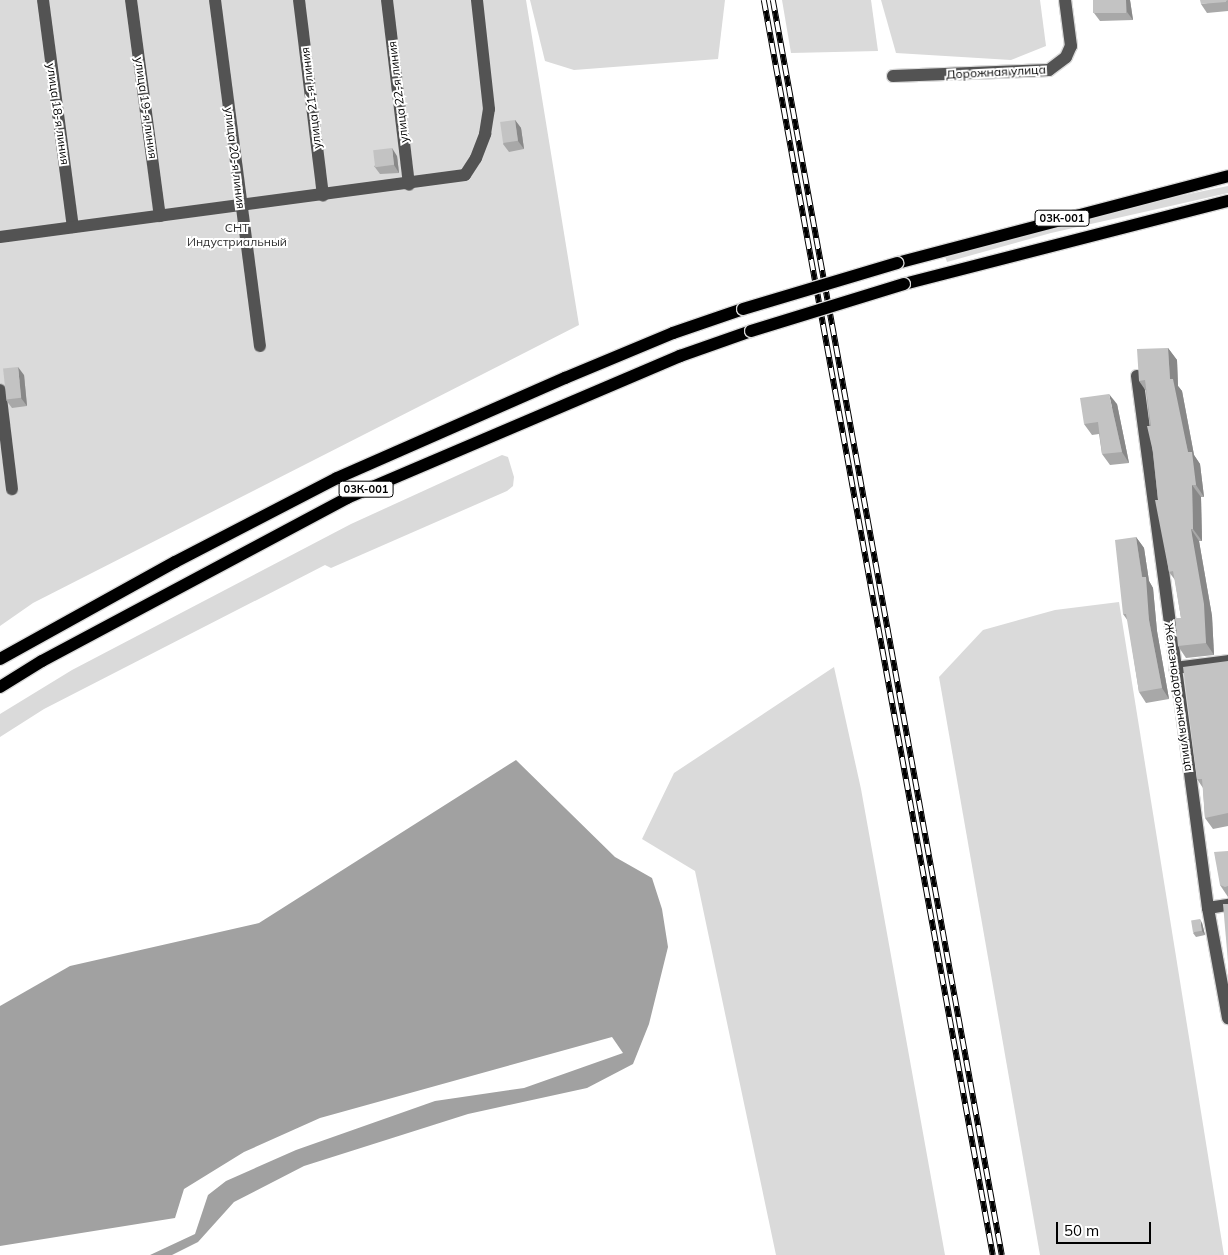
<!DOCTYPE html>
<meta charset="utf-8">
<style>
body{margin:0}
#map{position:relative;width:1228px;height:1255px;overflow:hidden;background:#fff;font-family:Mulish,sans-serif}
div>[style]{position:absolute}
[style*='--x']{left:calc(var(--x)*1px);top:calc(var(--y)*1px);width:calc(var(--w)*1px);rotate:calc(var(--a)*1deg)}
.green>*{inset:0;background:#dadada}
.water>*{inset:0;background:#a1a1a1}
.roads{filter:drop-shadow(1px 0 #dbdbdb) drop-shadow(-1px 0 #dbdbdb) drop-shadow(0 1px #dbdbdb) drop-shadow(0 -1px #dbdbdb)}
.minor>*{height:12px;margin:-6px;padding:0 6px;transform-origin:6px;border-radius:6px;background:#535353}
.major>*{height:12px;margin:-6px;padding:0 6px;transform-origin:6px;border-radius:6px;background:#000}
.rail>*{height:5.5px;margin-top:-2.75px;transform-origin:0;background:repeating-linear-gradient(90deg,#fff 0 11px,#000 0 22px);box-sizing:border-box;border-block:1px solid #000}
.bridges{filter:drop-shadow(1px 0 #dbdbdb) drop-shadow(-1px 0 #dbdbdb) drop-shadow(0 1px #dbdbdb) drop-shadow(0 -1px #dbdbdb)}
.major-bridge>*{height:12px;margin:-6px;padding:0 6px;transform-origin:6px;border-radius:6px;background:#000}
.wall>*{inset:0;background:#a8a8a8}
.shaded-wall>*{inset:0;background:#888}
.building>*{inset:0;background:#c3c3c3;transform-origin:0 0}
span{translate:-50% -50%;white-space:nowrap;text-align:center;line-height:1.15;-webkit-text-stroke:4px #fff;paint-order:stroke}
.shield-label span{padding:1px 4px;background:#fff;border:1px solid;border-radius:4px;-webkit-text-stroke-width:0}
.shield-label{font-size:11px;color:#000;font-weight:700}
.street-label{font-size:12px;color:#000}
.park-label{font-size:12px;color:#313131}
.scale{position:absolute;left:1056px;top:1222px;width:95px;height:22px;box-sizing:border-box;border:2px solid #000;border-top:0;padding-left:6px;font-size:15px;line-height:18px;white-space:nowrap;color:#000;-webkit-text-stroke:4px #fff;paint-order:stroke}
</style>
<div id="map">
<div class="green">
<i style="clip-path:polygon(0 0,526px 0,579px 325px,33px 603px,0 626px)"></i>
<i style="clip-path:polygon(530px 0,725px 0,718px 59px,574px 70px,545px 61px)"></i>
<i style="clip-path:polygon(782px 0,871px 0,878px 51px,791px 53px)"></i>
<i style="clip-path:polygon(881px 0,1040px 0,1046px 46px,1011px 60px,896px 53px)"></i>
<i style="clip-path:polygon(1228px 186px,1228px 193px,1051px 233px,947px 262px,945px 256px,1140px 204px)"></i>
<i style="clip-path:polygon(502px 455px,508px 457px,514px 477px,513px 486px,507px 491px,331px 568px,325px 565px,44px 709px,0 737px,0 714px,72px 670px,351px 524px)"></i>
<i style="clip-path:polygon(1119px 602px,1224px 1255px,1040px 1255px,939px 677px,983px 630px,1055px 610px)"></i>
<i style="clip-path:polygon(834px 667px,861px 789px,945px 1255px,776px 1255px,695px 871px,642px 839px,674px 773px)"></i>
</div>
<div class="water">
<i style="clip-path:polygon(516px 760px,615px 857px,652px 878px,662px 909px,668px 947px,649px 1024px,633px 1064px,587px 1088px,468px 1114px,304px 1166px,234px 1202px,198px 1242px,172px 1255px,150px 1255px,195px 1234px,208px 1195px,226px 1181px,296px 1150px,435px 1101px,524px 1088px,623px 1053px,612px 1037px,320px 1118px,244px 1152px,184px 1189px,175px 1218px,0 1246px,0 1006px,70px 966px,259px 923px)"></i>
</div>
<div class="roads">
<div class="minor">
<i style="--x:43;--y:0;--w:229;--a:82.5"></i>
<i style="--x:131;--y:0;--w:218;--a:82.4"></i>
<i style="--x:215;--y:0;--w:349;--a:82.6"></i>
<i style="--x:299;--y:0;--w:197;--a:83"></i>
<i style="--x:387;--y:0;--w:186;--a:83.2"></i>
<i style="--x:893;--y:76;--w:156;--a:-2.2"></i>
<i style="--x:1049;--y:70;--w:21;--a:-37"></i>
<i style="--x:1066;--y:57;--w:12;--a:-66"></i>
<i style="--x:1071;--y:46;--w:46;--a:-97.4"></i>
<i style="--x:0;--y:237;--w:469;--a:-7.6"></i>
<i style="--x:465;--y:175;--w:20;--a:-57"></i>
<i style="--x:476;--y:158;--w:26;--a:-69"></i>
<i style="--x:485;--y:134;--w:25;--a:-81"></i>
<i style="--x:489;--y:109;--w:110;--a:-96.3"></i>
<i style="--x:1137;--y:376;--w:537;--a:82.4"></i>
<i style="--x:1208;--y:908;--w:112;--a:79.7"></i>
<i style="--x:0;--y:390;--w:100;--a:83.1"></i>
<i style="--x:1175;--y:668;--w:53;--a:-7.5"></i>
<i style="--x:1208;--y:908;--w:20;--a:-9"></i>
</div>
<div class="major">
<i style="--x:897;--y:263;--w:342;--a:-14.7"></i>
<i style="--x:904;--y:284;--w:334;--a:-14.4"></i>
<i style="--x:0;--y:659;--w:200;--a:-29"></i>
<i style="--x:175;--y:562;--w:182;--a:-27.4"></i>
<i style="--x:337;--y:478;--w:249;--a:-23.7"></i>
<i style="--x:565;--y:378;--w:117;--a:-22.6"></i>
<i style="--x:673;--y:333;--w:74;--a:-18.9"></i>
<i style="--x:0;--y:687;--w:49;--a:-31.8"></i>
<i style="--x:42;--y:661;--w:346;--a:-28.1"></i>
<i style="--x:347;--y:498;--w:362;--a:-23.1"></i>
<i style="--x:680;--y:356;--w:75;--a:-19.4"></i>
</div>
</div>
<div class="rail">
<i style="--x:764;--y:0;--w:1276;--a:79.66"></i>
<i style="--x:773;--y:0;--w:1276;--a:79.66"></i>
</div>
<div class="bridges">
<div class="major-bridge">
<i style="--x:743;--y:309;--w:161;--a:-16.6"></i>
<i style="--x:751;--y:331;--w:160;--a:-17.1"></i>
</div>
</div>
<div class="wall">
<i style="clip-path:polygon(1093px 0,1130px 0,1133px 20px,1100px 21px,1094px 13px)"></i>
<i style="clip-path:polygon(1228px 0,1228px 11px,1207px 13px,1201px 4px)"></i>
<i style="clip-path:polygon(515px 120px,521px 128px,524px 149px,509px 152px,503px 144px)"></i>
<i style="clip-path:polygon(397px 156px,399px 173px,380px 174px,374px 166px)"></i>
<i style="clip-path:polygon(1168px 348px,1177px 360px,1178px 386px,1182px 391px,1194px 455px,1200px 464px,1204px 497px,1201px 497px,1202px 541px,1199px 541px,1212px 616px,1214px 655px,1186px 658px,1178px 646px,1181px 618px,1175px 580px,1169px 572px,1158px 500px,1146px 391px,1139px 381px)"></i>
<i style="clip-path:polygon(24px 375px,27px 406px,12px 408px,6px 400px)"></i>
<i style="clip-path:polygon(1117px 404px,1129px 463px,1110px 465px,1102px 454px,1099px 434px,1092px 435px,1084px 424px)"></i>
<i style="clip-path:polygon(1136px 537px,1144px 548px,1149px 581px,1153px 588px,1157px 631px,1169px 699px,1146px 703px,1139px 692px,1128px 621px,1123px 614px)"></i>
<i style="clip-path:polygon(1228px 661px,1228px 826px,1213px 829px,1205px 818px,1203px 788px,1197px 779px)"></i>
<i style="clip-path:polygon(1228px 851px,1228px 897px,1220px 885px)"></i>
<i style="clip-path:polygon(1202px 923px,1205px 935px,1196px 937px,1193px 933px)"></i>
</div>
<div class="shaded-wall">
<i style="clip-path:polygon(1126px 0,1130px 0,1133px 20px,1127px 12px)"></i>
<i style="clip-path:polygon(515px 120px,521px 128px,524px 149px,518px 141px)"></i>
<i style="clip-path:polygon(392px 148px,397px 156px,399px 173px,394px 165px)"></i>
<i style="clip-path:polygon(1168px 348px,1177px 360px,1178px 386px,1182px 391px,1194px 455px,1200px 464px,1204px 497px,1196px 485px,1188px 452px,1170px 379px)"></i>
<i style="clip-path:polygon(18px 367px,24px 375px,27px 406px,21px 398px)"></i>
<i style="clip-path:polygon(1109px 394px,1117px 404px,1129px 463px,1122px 452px)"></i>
<i style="clip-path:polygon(1192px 485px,1201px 497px,1202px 541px,1193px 529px)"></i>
<i style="clip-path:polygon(1191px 529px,1199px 541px,1212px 616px,1214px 655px,1206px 643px)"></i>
<i style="clip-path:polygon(1136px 537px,1144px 548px,1149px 581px,1153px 588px,1157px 631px,1169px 699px,1162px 688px,1149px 620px)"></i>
<i style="clip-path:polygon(1200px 919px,1202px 923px,1205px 935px,1202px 931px)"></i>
</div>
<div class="building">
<i style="left:1093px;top:0;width:33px;height:13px"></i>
<i style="clip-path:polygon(1200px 0,1226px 0,1226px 2px,1201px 4px)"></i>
<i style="left:515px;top:120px;width:21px;height:15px;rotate:82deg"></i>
<i style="left:392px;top:148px;width:17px;height:19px;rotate:83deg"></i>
<i style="clip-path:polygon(1168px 348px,1170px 379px,1173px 379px,1188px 452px,1192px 452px,1196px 485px,1192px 485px,1193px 529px,1191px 529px,1204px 604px,1206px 643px,1178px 646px,1175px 618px,1181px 618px,1173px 571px,1169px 572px,1155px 500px,1158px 500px,1153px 452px,1147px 426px,1151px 426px,1145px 380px,1139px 381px,1137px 349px)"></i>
<i style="left:18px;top:367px;width:31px;height:15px;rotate:84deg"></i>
<i style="clip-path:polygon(1109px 394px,1122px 452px,1102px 454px,1098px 422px,1084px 424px,1080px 398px)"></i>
<i style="clip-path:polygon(1136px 537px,1142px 577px,1146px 577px,1149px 620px,1162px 688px,1139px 692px,1126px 614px,1123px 614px,1115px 540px)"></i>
<i style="clip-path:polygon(1228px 661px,1228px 813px,1205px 818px,1202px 779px,1197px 779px,1183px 667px)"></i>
<i style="clip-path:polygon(1228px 851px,1228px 886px,1225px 887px,1220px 885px,1214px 852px)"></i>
<i style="clip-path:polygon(1223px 904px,1228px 904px,1228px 962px)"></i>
<i style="left:1200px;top:919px;width:12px;height:9px;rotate:81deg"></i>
</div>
<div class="shield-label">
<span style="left:1062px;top:218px">03К-001</span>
<span style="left:366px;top:489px">03К-001</span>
</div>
<div class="street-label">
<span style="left:996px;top:72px;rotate:-3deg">Дорожная улица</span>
<span style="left:398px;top:92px;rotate:-97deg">улица 22-я линия</span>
<span style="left:311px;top:98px;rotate:-97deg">улица 21-я линия</span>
<span style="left:146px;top:108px;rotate:82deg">улица 19-я линия</span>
<span style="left:58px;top:114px;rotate:82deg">улица 18-я линия</span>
<span style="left:235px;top:158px;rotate:83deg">улица 20-я линия</span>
<span style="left:1179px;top:697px;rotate:82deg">Железнодорожная улица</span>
</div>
<div class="park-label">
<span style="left:237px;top:235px">СНТ<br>Индустриальный</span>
</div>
<div class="scale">50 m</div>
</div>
